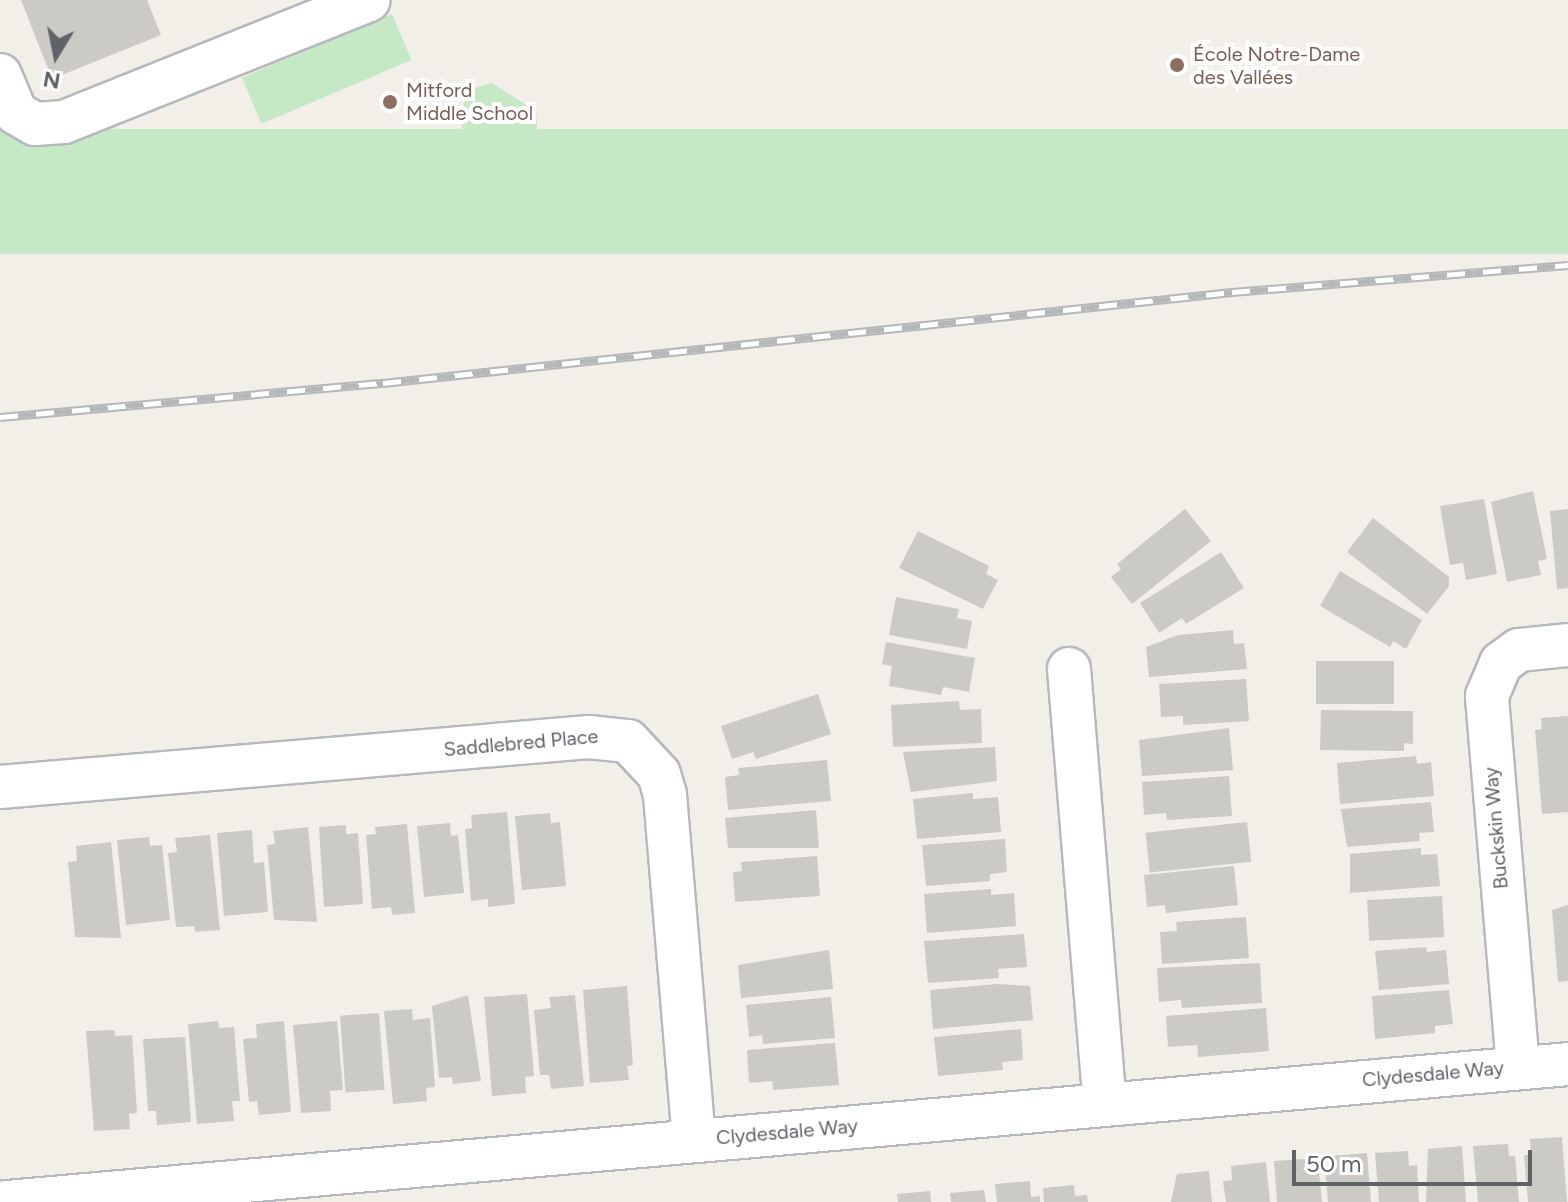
<!DOCTYPE html>
<meta charset="utf-8">
<style>
body{margin:0}
#map{position:relative;width:1568px;height:1202px;overflow:hidden;background:#f1efe8;font-family:Figtree,sans-serif}
div>[style]{position:absolute}
[style*='--x']{left:calc(var(--x)*1px);top:calc(var(--y)*1px);width:calc(var(--w)*1px);rotate:calc(var(--a)*1deg)}
.green>*{inset:0;background:#c5e8c5;transform-origin:0 0}
.building>*{inset:0;background:#cccac5;transform-origin:0 0}
.roads{filter:drop-shadow(2px 0 #b5b8bc) drop-shadow(-2px 0 #b5b8bc) drop-shadow(0 2px #b5b8bc) drop-shadow(0 -2px #b5b8bc)}
.minor>*{height:42px;margin:-21px;padding:0 21px;transform-origin:21px;border-radius:21px;background:#fff}
.rail>*{height:9px;margin-top:-4.5px;transform-origin:0;background:repeating-linear-gradient(90deg,#fff 0 18px,#b6b7b8 0 36px);box-sizing:border-box;border-block:2px solid #b6b7b8}
.dots>*{width:22px;height:22px;translate:-50% -50%;box-sizing:border-box;border:4px solid #fff;border-radius:50%}
span{translate:-50% -50%;white-space:nowrap;text-align:center;line-height:1.15;-webkit-text-stroke:8px #fff;paint-order:stroke}
.education-label{font-size:20px;color:#785e54}
.left{translate:0 -50%;text-align:left}
.street-label{font-size:20px;color:#5f6368}
.north{position:absolute;left:16px;top:16px;width:80px;height:80px;-webkit-text-stroke:6px #fff;paint-order:stroke;rotate:190deg;font-size:22px;font-weight:700;line-height:32px;text-align:center;color:#5f6368}
.north::after{content:'';display:block;margin:auto;width:28px;height:36px;background:#5f6368;clip-path:polygon(50% 0,100% 100%,50% 72%,0 100%)}
.scale{position:absolute;left:1292px;top:1150px;width:240px;height:36px;box-sizing:border-box;border:4px solid #5f6368;border-top:0;padding-left:10px;font-size:24px;line-height:28px;white-space:nowrap;color:#5f6368;-webkit-text-stroke:6px #fff;paint-order:stroke}
</style>
<div id="map">
<div class="green">
<i style="left:392px;top:14px;width:50px;height:163px;rotate:67deg"></i>
<i style="clip-path:polygon(492px 83px,536px 111px,538px 137px,517px 160px,488px 160px,465px 139px,460px 117px,468px 90px)"></i>
<i style="left:1568px;top:129px;width:125px;height:1574px;rotate:90deg"></i>
<i style="left:426px;top:148px;width:45px;height:49px;rotate:84deg"></i>
</div>
<div class="building">
<i style="clip-path:polygon(21px 0,147px 0,161px 35px,52px 79px)"></i>
<i style="clip-path:polygon(1533px 491px,1547px 559px,1538px 561px,1541px 575px,1507px 582px,1491px 502px)"></i>
<i style="clip-path:polygon(1484px 499px,1497px 574px,1466px 580px,1463px 563px,1450px 565px,1440px 506px)"></i>
<i style="clip-path:polygon(1185px 509px,1211px 541px,1132px 604px,1111px 577px,1121px 569px,1117px 564px)"></i>
<i style="clip-path:polygon(1568px 509px,1568px 588px,1557px 589px,1550px 511px)"></i>
<i style="clip-path:polygon(1373px 518px,1449px 577px,1449px 586px,1427px 614px,1347px 552px)"></i>
<i style="clip-path:polygon(918px 531px,989px 566px,986px 574px,998px 580px,983px 609px,899px 568px)"></i>
<i style="clip-path:polygon(1221px 552px,1244px 588px,1186px 624px,1182px 618px,1159px 633px,1140px 603px)"></i>
<i style="clip-path:polygon(1340px 571px,1422px 620px,1406px 649px,1393px 641px,1390px 647px,1320px 606px)"></i>
<i style="clip-path:polygon(896px 597px,959px 609px,957px 618px,972px 621px,967px 649px,889px 635px)"></i>
<i style="clip-path:polygon(1233px 630px,1234px 644px,1244px 643px,1247px 669px,1149px 677px,1146px 647px,1178px 635px)"></i>
<i style="clip-path:polygon(886px 642px,975px 658px,969px 692px,943px 687px,941px 695px,889px 686px,892px 666px,882px 664px)"></i>
<i style="left:1316px;top:661px;width:78px;height:43px"></i>
<i style="clip-path:polygon(1246px 679px,1249px 721px,1183px 725px,1183px 716px,1161px 717px,1159px 684px)"></i>
<i style="clip-path:polygon(818px 694px,831px 734px,756px 759px,753px 752px,732px 759px,721px 726px)"></i>
<i style="clip-path:polygon(959px 701px,960px 710px,981px 709px,982px 743px,893px 747px,891px 705px)"></i>
<i style="clip-path:polygon(1321px 710px,1413px 711px,1413px 744px,1404px 743px,1404px 751px,1320px 750px)"></i>
<i style="clip-path:polygon(1568px 716px,1568px 812px,1542px 814px,1535px 730px,1542px 729px,1541px 718px)"></i>
<i style="clip-path:polygon(1229px 728px,1233px 770px,1142px 776px,1139px 740px)"></i>
<i style="clip-path:polygon(995px 747px,997px 781px,911px 792px,903px 752px)"></i>
<i style="clip-path:polygon(1416px 756px,1417px 764px,1431px 762px,1434px 796px,1340px 804px,1337px 763px)"></i>
<i style="clip-path:polygon(827px 760px,831px 801px,728px 810px,725px 777px,739px 775px,738px 768px)"></i>
<i style="clip-path:polygon(1229px 776px,1232px 816px,1167px 820px,1166px 813px,1144px 815px,1142px 782px)"></i>
<i style="clip-path:polygon(973px 793px,973px 799px,998px 797px,1001px 832px,917px 839px,913px 799px)"></i>
<i style="clip-path:polygon(1431px 802px,1434px 832px,1419px 833px,1420px 841px,1347px 847px,1341px 809px)"></i>
<i style="clip-path:polygon(816px 810px,819px 848px,728px 848px,725px 818px)"></i>
<i style="clip-path:polygon(507px 812px,515px 904px,488px 907px,488px 899px,471px 901px,465px 829px,472px 828px,471px 815px)"></i>
<i style="clip-path:polygon(550px 813px,551px 823px,560px 822px,566px 886px,522px 890px,515px 816px)"></i>
<i style="left:1247px;top:822px;width:40px;height:102px;rotate:84deg"></i>
<i style="clip-path:polygon(450px 823px,451px 836px,458px 835px,464px 893px,424px 897px,417px 826px)"></i>
<i style="clip-path:polygon(407px 824px,415px 913px,392px 915px,391px 907px,372px 909px,366px 835px,376px 834px,375px 827px)"></i>
<i style="clip-path:polygon(346px 825px,346px 834px,358px 833px,363px 904px,324px 907px,319px 827px)"></i>
<i style="clip-path:polygon(308px 827px,317px 922px,274px 920px,267px 845px,275px 844px,273px 831px)"></i>
<i style="clip-path:polygon(252px 830px,254px 863px,264px 862px,268px 912px,224px 916px,217px 833px)"></i>
<i style="clip-path:polygon(210px 835px,220px 930px,195px 932px,194px 926px,176px 927px,168px 853px,177px 852px,175px 838px)"></i>
<i style="clip-path:polygon(149px 837px,150px 846px,162px 845px,170px 920px,126px 925px,117px 840px)"></i>
<i style="clip-path:polygon(1005px 839px,1007px 872px,990px 874px,990px 881px,926px 886px,922px 845px)"></i>
<i style="clip-path:polygon(111px 842px,121px 938px,75px 937px,68px 862px,77px 861px,76px 846px)"></i>
<i style="clip-path:polygon(1421px 848px,1421px 855px,1437px 854px,1440px 886px,1350px 893px,1350px 854px)"></i>
<i style="clip-path:polygon(817px 856px,820px 896px,735px 902px,733px 872px,742px 871px,741px 862px)"></i>
<i style="clip-path:polygon(1234px 866px,1238px 905px,1166px 913px,1165px 905px,1147px 907px,1144px 875px)"></i>
<i style="clip-path:polygon(991px 889px,991px 895px,1014px 893px,1016px 926px,927px 933px,924px 894px)"></i>
<i style="left:1442px;top:896px;width:41px;height:75px;rotate:87deg"></i>
<i style="clip-path:polygon(1568px 905px,1568px 981px,1558px 982px,1552px 910px)"></i>
<i style="clip-path:polygon(1246px 917px,1249px 958px,1162px 964px,1160px 932px,1177px 931px,1176px 922px)"></i>
<i style="clip-path:polygon(1024px 934px,1027px 967px,998px 969px,999px 978px,928px 983px,924px 941px)"></i>
<i style="clip-path:polygon(1426px 947px,1427px 952px,1446px 950px,1449px 984px,1379px 990px,1375px 951px)"></i>
<i style="clip-path:polygon(829px 950px,833px 989px,741px 998px,738px 965px)"></i>
<i style="clip-path:polygon(1260px 963px,1262px 1003px,1182px 1008px,1181px 1000px,1159px 1002px,1157px 968px)"></i>
<i style="clip-path:polygon(997px 984px,1030px 986px,1033px 1020px,933px 1029px,930px 990px)"></i>
<i style="clip-path:polygon(627px 986px,633px 1065px,627px 1066px,629px 1080px,590px 1083px,583px 990px)"></i>
<i style="clip-path:polygon(1449px 990px,1453px 1024px,1435px 1026px,1435px 1033px,1375px 1039px,1372px 996px)"></i>
<i style="clip-path:polygon(527px 994px,534px 1076px,525px 1077px,526px 1093px,492px 1096px,484px 997px)"></i>
<i style="clip-path:polygon(468px 995px,481px 1081px,453px 1084px,452px 1077px,439px 1078px,432px 1006px)"></i>
<i style="clip-path:polygon(575px 995px,584px 1086px,551px 1089px,549px 1075px,540px 1075px,534px 1010px,551px 1008px,549px 997px)"></i>
<i style="clip-path:polygon(831px 997px,835px 1038px,763px 1044px,762px 1035px,749px 1037px,746px 1005px)"></i>
<i style="clip-path:polygon(1266px 1008px,1269px 1051px,1198px 1057px,1197px 1045px,1168px 1047px,1166px 1016px)"></i>
<i style="clip-path:polygon(412px 1009px,413px 1020px,430px 1018px,435px 1087px,426px 1088px,427px 1101px,393px 1104px,384px 1011px)"></i>
<i style="left:379px;top:1013px;width:77px;height:39px;rotate:86deg"></i>
<i style="clip-path:polygon(218px 1021px,219px 1028px,234px 1027px,240px 1101px,232px 1101px,234px 1121px,197px 1124px,188px 1024px)"></i>
<i style="clip-path:polygon(284px 1021px,291px 1112px,259px 1115px,257px 1101px,249px 1102px,243px 1039px,257px 1038px,256px 1024px)"></i>
<i style="clip-path:polygon(337px 1021px,343px 1090px,330px 1091px,331px 1111px,301px 1113px,293px 1025px)"></i>
<i style="clip-path:polygon(1021px 1029px,1023px 1060px,1002px 1062px,1003px 1070px,938px 1076px,934px 1037px)"></i>
<i style="clip-path:polygon(114px 1030px,115px 1036px,132px 1035px,137px 1113px,129px 1114px,130px 1129px,94px 1131px,86px 1031px)"></i>
<i style="clip-path:polygon(185px 1037px,191px 1122px,157px 1125px,156px 1111px,148px 1111px,143px 1039px)"></i>
<i style="clip-path:polygon(835px 1043px,839px 1085px,773px 1090px,772px 1081px,749px 1083px,747px 1050px)"></i>
<i style="clip-path:polygon(1562px 1137px,1567px 1202px,1528px 1202px,1524px 1155px,1531px 1155px,1530px 1139px)"></i>
<i style="clip-path:polygon(1508px 1144px,1509px 1156px,1515px 1156px,1519px 1202px,1478px 1202px,1473px 1146px)"></i>
<i style="clip-path:polygon(1462px 1146px,1466px 1202px,1426px 1202px,1428px 1149px)"></i>
<i style="clip-path:polygon(1408px 1151px,1409px 1166px,1417px 1165px,1419px 1202px,1379px 1202px,1375px 1153px)"></i>
<i style="clip-path:polygon(1367px 1153px,1371px 1202px,1328px 1202px,1325px 1167px,1332px 1166px,1331px 1156px)"></i>
<i style="clip-path:polygon(1305px 1159px,1306px 1172px,1319px 1171px,1322px 1202px,1277px 1202px,1274px 1161px)"></i>
<i style="clip-path:polygon(1266px 1162px,1270px 1202px,1226px 1202px,1223px 1181px,1232px 1180px,1231px 1166px)"></i>
<i style="clip-path:polygon(1209px 1171px,1212px 1202px,1171px 1202px,1177px 1174px)"></i>
<i style="clip-path:polygon(1030px 1181px,1031px 1197px,1040px 1196px,1040px 1202px,997px 1202px,995px 1184px)"></i>
<i style="clip-path:polygon(1074px 1185px,1075px 1196px,1087px 1195px,1088px 1202px,1044px 1202px,1043px 1188px)"></i>
<i style="clip-path:polygon(984px 1190px,986px 1202px,951px 1202px,950px 1193px)"></i>
<i style="clip-path:polygon(930px 1191px,931px 1202px,898px 1202px,897px 1194px)"></i>
</div>
<div class="roads">
<div class="minor">
<i style="--x:0;--y:75;--w:41;--a:67.2"></i>
<i style="--x:16;--y:113;--w:22;--a:30"></i>
<i style="--x:35;--y:124;--w:29;--a:-4"></i>
<i style="--x:64;--y:122;--w:328;--a:-21.8"></i>
<i style="--x:1069;--y:669;--w:436;--a:85.3"></i>
<i style="--x:0;--y:787;--w:591;--a:-4.85"></i>
<i style="--x:589;--y:737;--w:39;--a:6"></i>
<i style="--x:628;--y:741;--w:45;--a:46.8"></i>
<i style="--x:659;--y:774;--w:22;--a:74"></i>
<i style="--x:665;--y:795;--w:346;--a:85.2"></i>
<i style="--x:1518;--y:1067;--w:372;--a:-94.8"></i>
<i style="--x:1487;--y:696;--w:36;--a:-67"></i>
<i style="--x:1501;--y:663;--w:22;--a:-36"></i>
<i style="--x:1519;--y:650;--w:49;--a:-5.8"></i>
<i style="--x:7;--y:1202;--w:1567;--a:-5.05"></i>
</div>
</div>
<div class="rail">
<i style="--x:0;--y:417;--w:385;--a:-5.1"></i>
<i style="--x:383;--y:383;--w:854;--a:-6.12"></i>
<i style="--x:1232;--y:292;--w:337;--a:-4.6"></i>
</div>
<div class="dots">
<i style="left:1177px;top:65px;background:#8d6e63"></i>
<i style="left:390px;top:102px;background:#8d6e63"></i>
</div>
<div class="education-label">
<span class="left" style="left:1193px;top:66px">École Notre-Dame<br>des Vallées</span>
<span class="left" style="left:406px;top:102px">Mitford<br>Middle School</span>
</div>
<div class="street-label">
<span style="left:521px;top:743px;rotate:-5deg">Saddlebred Place</span>
<span style="left:1496px;top:828px;rotate:-95deg">Buckskin Way</span>
<span style="left:1433px;top:1074px;rotate:-5deg">Clydesdale Way</span>
<span style="left:787px;top:1132px;rotate:-5deg">Clydesdale Way</span>
</div>
<div class="north">N</div>
<div class="scale">50 m</div>
</div>
